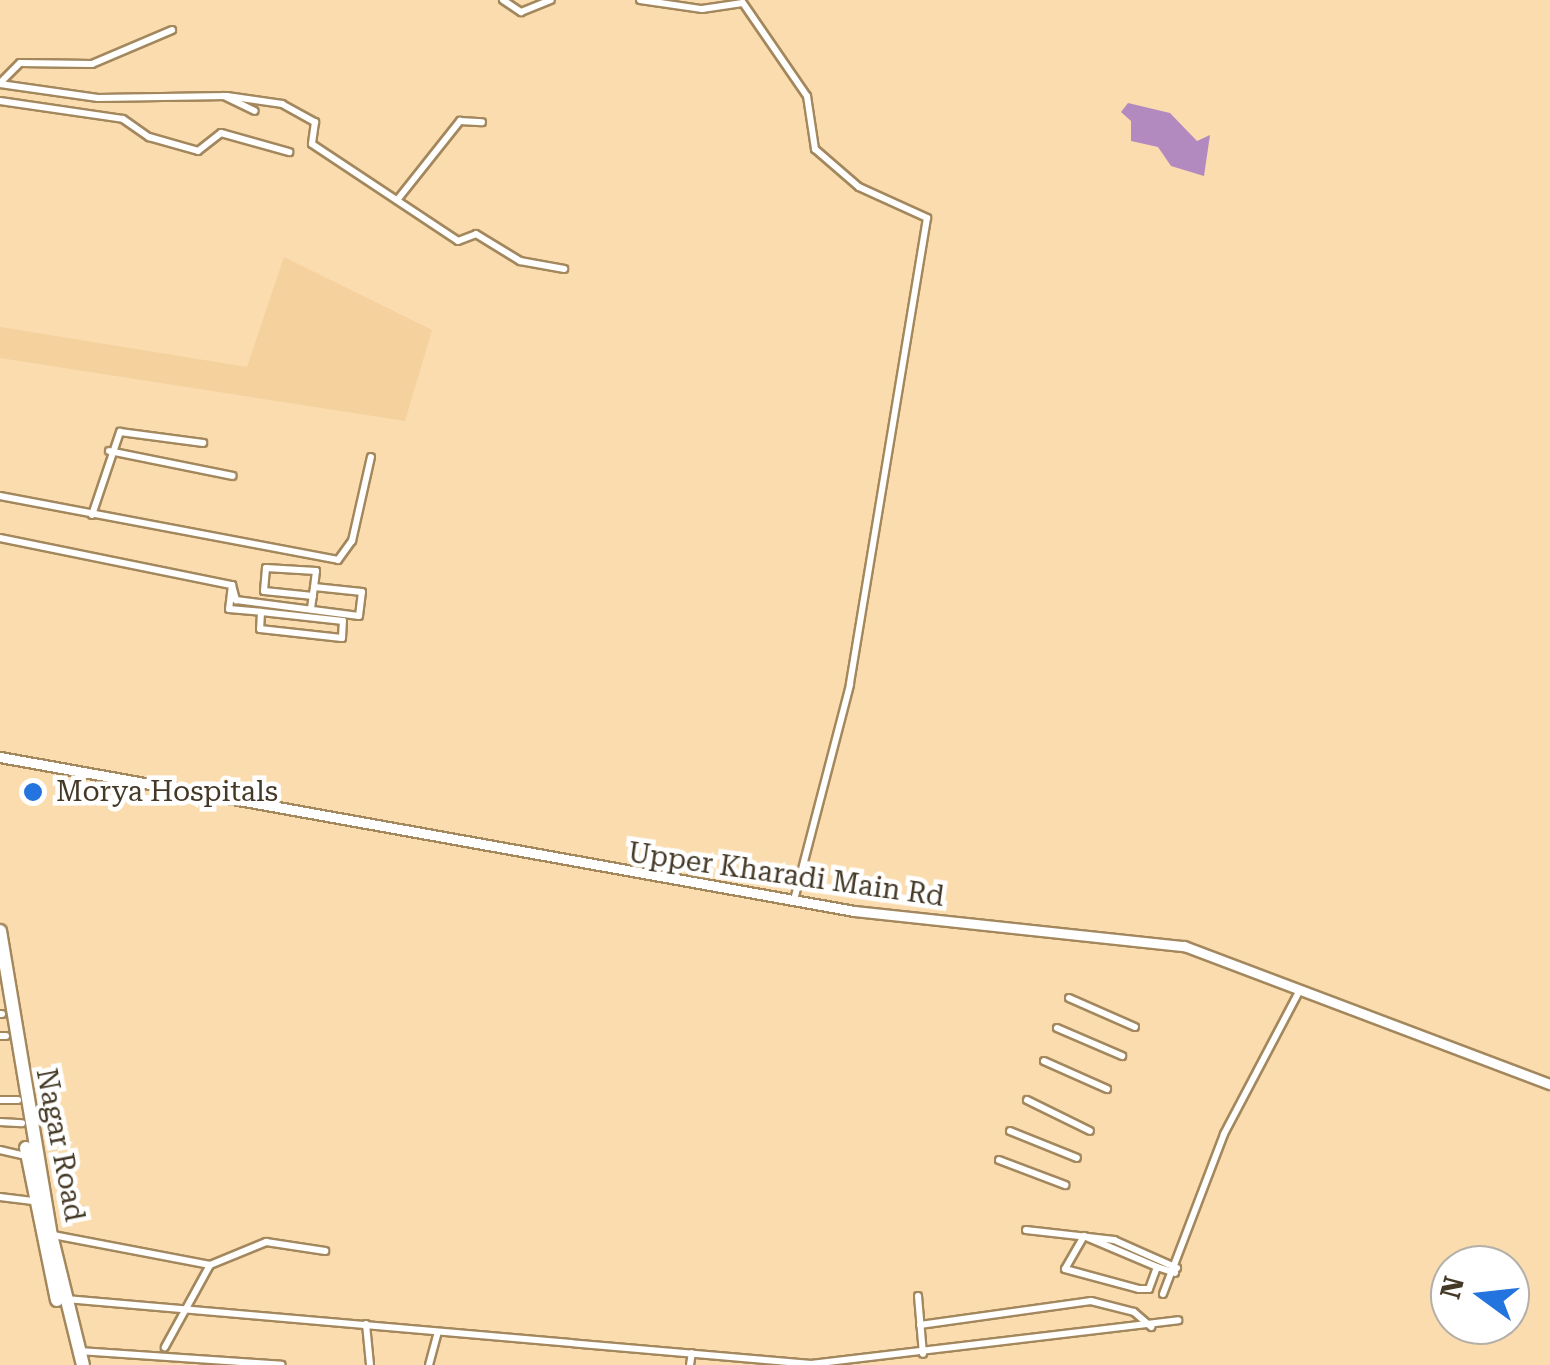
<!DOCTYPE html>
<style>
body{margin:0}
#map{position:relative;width:1550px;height:1365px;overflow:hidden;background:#fadcaf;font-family:"Roboto Serif",serif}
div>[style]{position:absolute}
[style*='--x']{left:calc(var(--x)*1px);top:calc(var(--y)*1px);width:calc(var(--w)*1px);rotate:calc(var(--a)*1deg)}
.built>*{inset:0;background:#f4d19d}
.water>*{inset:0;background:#b38ac0}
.roads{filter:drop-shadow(2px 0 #a3875d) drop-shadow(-2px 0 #a3875d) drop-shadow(0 2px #a3875d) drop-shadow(0 -2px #a3875d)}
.street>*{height:6px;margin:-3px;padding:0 3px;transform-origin:3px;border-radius:3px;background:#fff}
.secondary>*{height:9px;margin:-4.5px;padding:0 4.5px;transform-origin:4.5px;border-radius:4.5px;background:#fff}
.highway>*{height:12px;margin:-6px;padding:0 6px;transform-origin:6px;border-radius:6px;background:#fff}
.dots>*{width:28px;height:28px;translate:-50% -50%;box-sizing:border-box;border:5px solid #fff;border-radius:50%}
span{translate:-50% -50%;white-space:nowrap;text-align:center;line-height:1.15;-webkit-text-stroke:9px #fff;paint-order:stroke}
.poi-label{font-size:28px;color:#443826}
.left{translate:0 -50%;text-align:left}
.street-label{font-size:28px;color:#443826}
.north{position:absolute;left:1430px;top:1245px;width:100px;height:100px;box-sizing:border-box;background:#fff;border:2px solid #b4afa8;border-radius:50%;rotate:285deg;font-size:28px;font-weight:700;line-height:40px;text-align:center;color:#443826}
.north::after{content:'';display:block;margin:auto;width:35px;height:45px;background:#2474df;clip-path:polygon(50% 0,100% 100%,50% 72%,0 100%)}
</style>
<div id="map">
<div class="built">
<i style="clip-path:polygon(284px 257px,432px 330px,405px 421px,0 358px,0 327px,247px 367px)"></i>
</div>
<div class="water">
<i style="clip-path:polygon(1128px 103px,1170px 113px,1197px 141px,1210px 135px,1204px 176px,1171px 166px,1158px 147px,1131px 141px,1131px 121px,1121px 112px)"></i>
</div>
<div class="roads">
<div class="street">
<i style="--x:503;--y:0;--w:22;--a:34"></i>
<i style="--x:521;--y:12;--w:32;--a:-22"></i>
<i style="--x:640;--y:0;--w:63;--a:8.3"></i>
<i style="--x:702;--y:9;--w:41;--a:-8.3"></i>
<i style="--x:743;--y:3;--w:113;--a:55.5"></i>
<i style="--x:807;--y:96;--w:54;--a:81.4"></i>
<i style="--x:815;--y:149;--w:58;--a:40.8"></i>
<i style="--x:859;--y:187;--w:75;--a:24.5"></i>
<i style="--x:927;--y:218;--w:473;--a:99.4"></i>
<i style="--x:850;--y:685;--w:222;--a:104.6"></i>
<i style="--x:0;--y:83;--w:28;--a:-45"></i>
<i style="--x:20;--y:63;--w:72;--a:0.8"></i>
<i style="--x:92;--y:64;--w:87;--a:-23"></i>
<i style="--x:0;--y:84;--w:99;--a:8.1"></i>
<i style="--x:98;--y:98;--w:129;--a:-0.9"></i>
<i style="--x:227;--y:96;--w:56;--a:8.3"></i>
<i style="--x:282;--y:104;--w:38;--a:29"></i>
<i style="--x:315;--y:122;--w:22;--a:98"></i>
<i style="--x:312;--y:144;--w:175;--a:33.6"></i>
<i style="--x:458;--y:241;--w:19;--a:-21"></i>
<i style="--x:476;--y:234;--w:52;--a:31.5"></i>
<i style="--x:520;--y:261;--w:45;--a:10.3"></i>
<i style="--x:224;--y:96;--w:34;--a:26"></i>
<i style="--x:0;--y:101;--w:124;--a:8.3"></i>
<i style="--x:123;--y:119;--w:32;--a:35"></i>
<i style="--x:149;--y:137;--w:51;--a:15.9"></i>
<i style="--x:198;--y:151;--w:29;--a:-38"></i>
<i style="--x:221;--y:133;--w:71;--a:15.6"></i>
<i style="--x:398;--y:199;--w:100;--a:-51.5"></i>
<i style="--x:460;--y:121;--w:22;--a:3"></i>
<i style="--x:109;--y:451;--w:126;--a:11.4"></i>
<i style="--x:0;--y:496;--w:344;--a:10.7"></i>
<i style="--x:338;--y:560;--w:24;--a:-54"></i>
<i style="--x:352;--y:541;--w:86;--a:-77.3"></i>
<i style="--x:92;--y:515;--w:88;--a:-71.4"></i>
<i style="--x:120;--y:432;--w:84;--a:7.5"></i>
<i style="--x:0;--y:538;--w:237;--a:11.5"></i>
<i style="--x:232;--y:585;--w:24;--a:97"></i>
<i style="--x:229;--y:609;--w:32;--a:5"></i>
<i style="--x:261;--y:612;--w:17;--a:93"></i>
<i style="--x:260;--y:629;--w:82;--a:6.3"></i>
<i style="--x:342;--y:638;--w:17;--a:-87"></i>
<i style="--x:343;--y:621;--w:82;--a:-173.7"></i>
<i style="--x:232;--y:585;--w:16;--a:75"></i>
<i style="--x:236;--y:600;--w:124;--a:7.4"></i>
<i style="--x:359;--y:616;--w:24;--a:-83"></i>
<i style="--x:362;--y:592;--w:48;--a:-174.1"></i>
<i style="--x:314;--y:587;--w:22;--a:98"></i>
<i style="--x:313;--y:596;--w:49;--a:-174.2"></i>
<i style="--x:264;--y:591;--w:23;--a:-85"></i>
<i style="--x:266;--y:568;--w:50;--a:3.4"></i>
<i style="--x:316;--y:571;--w:16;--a:97"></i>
<i style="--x:1069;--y:998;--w:72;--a:23.7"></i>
<i style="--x:0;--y:1014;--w:2;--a:0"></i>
<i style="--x:1057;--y:1028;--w:71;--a:23.3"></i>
<i style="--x:0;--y:1036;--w:6;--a:0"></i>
<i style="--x:1044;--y:1061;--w:69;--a:24"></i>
<i style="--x:0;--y:1100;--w:18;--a:0"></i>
<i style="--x:1027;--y:1100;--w:70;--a:26.2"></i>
<i style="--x:0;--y:1122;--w:22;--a:3"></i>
<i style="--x:1010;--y:1131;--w:72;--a:21.9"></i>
<i style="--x:0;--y:1150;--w:28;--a:13"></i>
<i style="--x:999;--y:1160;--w:71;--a:20.7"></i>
<i style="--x:0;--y:1197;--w:35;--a:7"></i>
<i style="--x:1026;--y:1230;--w:89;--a:6.5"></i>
<i style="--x:1114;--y:1240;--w:69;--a:24"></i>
<i style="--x:53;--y:1235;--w:160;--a:10.8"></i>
<i style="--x:210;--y:1265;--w:94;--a:118.8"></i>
<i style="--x:210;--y:1265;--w:61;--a:-22.3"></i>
<i style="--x:266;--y:1242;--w:60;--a:8.7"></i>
<i style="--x:1157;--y:1267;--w:79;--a:-157"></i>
<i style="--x:1084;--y:1236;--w:38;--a:120"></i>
<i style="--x:1065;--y:1269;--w:77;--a:15.1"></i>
<i style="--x:1139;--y:1289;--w:10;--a:0"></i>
<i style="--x:1149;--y:1289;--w:23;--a:-70"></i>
<i style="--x:1157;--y:1267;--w:19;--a:18"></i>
<i style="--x:1163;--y:1294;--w:171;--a:-69.1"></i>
<i style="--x:1224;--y:1134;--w:163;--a:-62.2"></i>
<i style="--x:918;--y:1296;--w:58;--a:85.1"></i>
<i style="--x:66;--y:1299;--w:748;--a:4.99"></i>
<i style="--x:811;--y:1364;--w:370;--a:-6.8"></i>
<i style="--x:366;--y:1324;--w:41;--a:84.4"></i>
<i style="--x:920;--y:1325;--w:173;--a:-8"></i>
<i style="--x:1091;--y:1301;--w:44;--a:14.3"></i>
<i style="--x:1134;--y:1312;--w:23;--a:41"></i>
<i style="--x:79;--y:1351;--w:203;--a:3.9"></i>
<i style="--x:429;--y:1365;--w:34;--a:-75"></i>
<i style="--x:690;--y:1365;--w:12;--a:-81"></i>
</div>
<div class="secondary">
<i style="--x:0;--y:757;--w:868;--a:10.22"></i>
<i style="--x:854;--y:911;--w:332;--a:6.1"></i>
<i style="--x:1184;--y:946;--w:391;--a:20.7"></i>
</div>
<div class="highway">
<i style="--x:0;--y:931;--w:308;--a:80.5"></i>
<i style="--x:51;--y:1235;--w:134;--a:76.2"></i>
<i style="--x:26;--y:1148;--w:155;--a:78.5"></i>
</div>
</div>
<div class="dots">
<i style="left:33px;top:792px;background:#2474df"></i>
</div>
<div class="poi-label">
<span class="left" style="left:56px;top:792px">Morya Hospitals</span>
</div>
<div class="street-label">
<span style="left:786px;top:875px;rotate:8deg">Upper Kharadi Main Rd</span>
<span style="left:60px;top:1145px;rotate:79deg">Nagar Road</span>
</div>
<div class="north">N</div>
</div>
